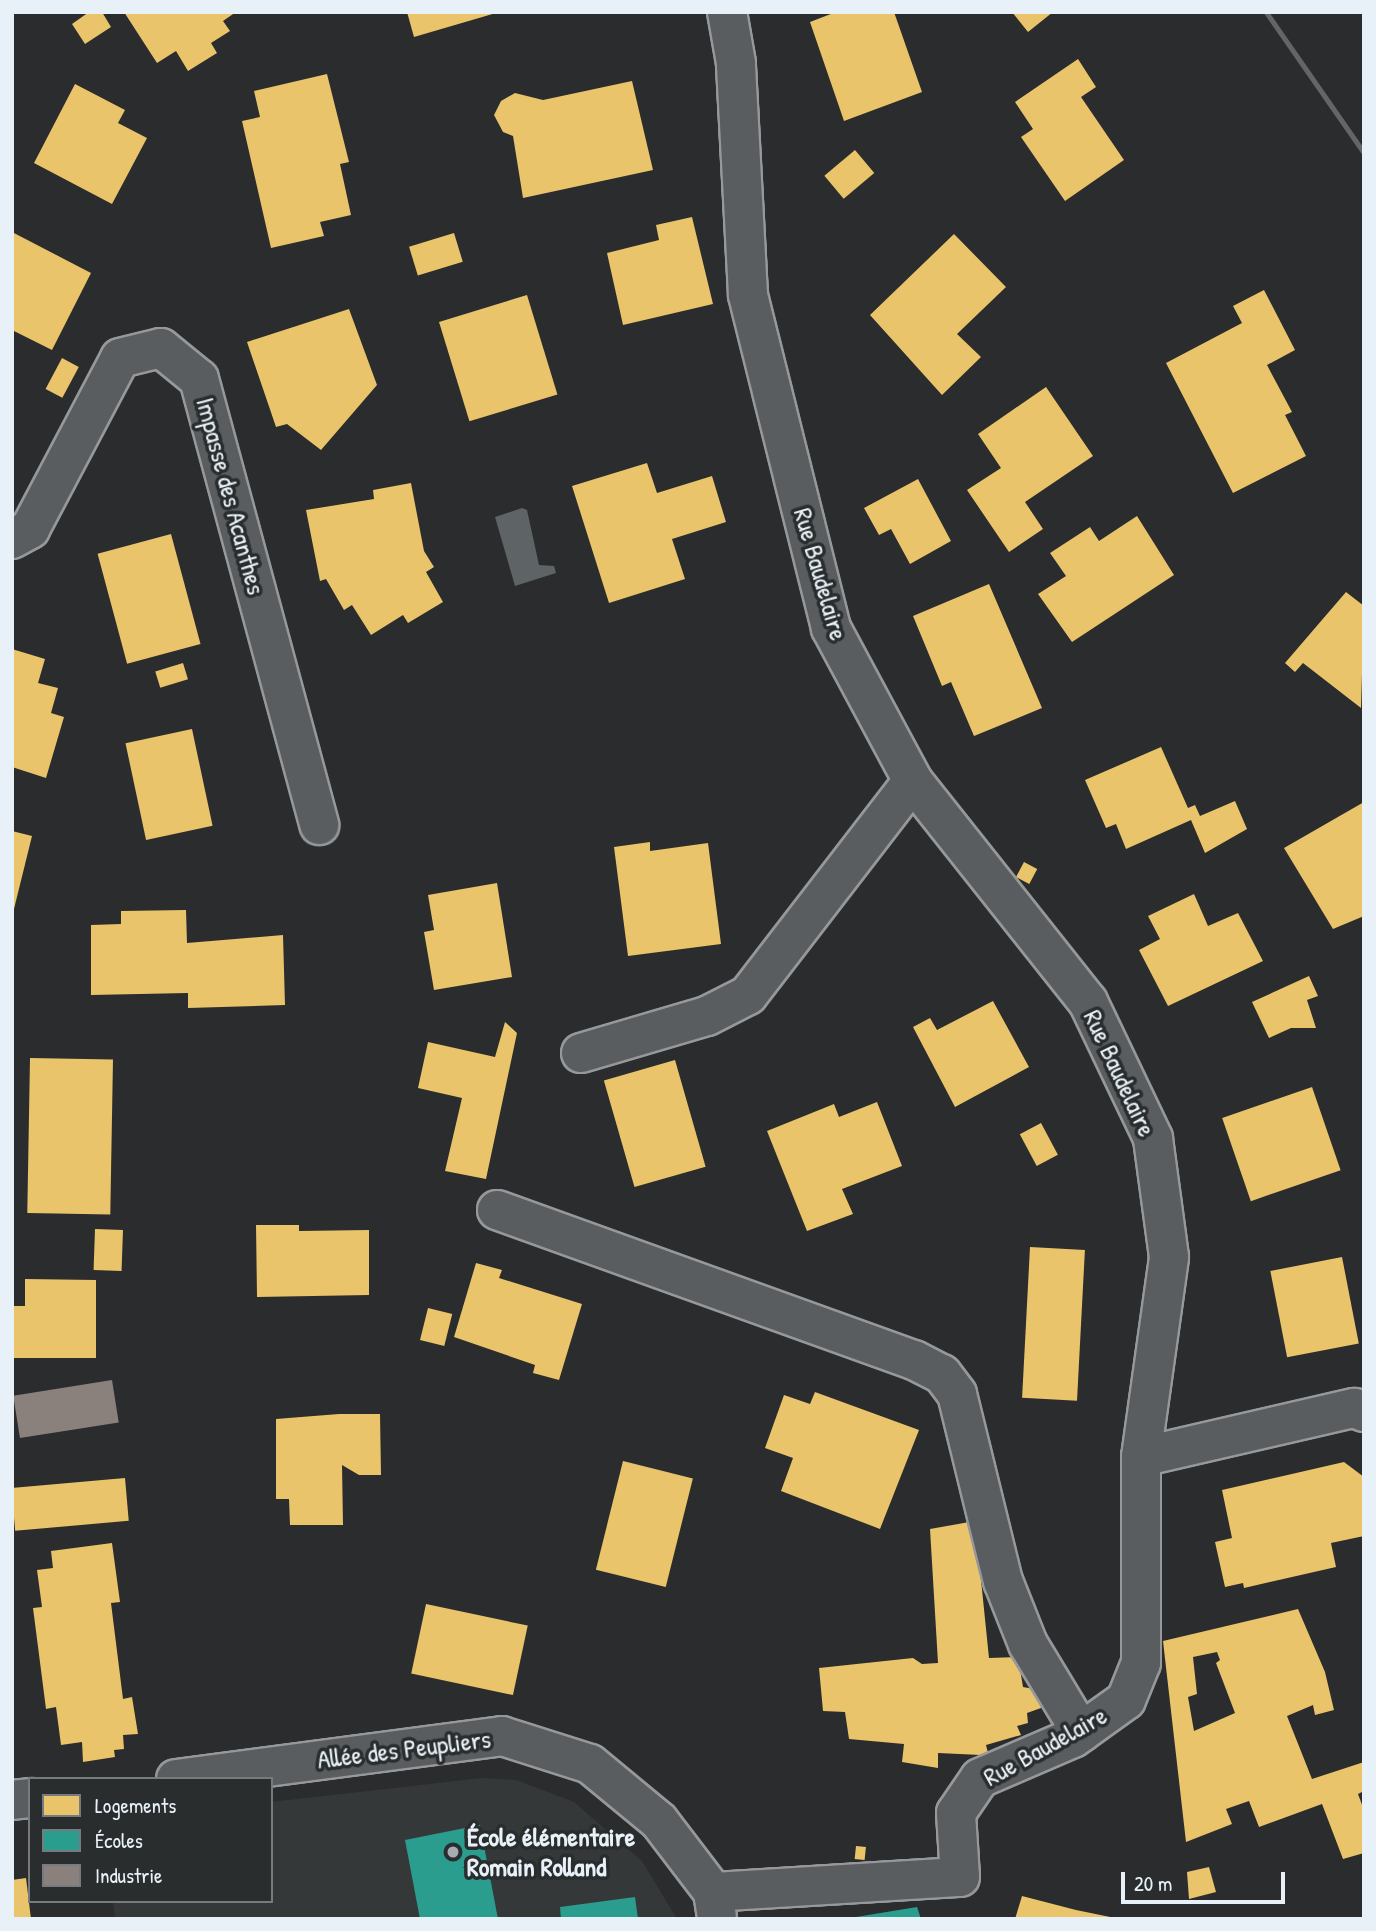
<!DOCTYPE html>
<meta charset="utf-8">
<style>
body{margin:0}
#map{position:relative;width:1376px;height:1931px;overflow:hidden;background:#2b2c2d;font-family:"Patrick Hand",sans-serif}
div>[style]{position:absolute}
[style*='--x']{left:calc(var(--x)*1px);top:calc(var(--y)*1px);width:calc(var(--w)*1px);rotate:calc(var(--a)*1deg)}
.built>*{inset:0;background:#353839}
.water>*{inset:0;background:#5e6365}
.homes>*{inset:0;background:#e9c46a;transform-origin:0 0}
.schools>*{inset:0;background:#2a9d8f}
.industry>*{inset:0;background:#8a817c;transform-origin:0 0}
.roads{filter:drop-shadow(2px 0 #96989a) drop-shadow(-2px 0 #96989a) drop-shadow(0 2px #96989a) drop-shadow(0 -2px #96989a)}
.minor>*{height:38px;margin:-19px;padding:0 19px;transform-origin:19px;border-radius:19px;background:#5a5d60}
.rail>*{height:5px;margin:-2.5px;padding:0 2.5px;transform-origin:2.5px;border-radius:2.5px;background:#636566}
.dots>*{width:19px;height:19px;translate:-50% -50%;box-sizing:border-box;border:4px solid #2a2d2e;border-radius:50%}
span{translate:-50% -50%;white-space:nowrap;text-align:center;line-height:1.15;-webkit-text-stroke:7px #2a2d2e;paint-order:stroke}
.street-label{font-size:26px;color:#e8f1f8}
.poi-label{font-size:26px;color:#e8f1f8;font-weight:700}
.left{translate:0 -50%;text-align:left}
.frame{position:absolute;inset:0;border:14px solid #e8f1f8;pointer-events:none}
.legend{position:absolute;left:28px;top:1777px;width:245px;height:126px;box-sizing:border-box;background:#2a2d2e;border:2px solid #767b7f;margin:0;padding:9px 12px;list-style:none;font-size:21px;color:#e8f1f8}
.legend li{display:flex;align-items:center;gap:14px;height:35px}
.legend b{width:35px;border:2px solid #767b7f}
.scale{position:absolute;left:1121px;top:1872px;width:164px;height:32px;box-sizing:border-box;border:4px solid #e8f1f8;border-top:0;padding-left:9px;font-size:21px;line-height:24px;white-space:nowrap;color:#e8f1f8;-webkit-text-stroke:5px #2a2d2e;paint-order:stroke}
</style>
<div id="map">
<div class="built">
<i style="clip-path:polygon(482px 1778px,516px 1780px,574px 1802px,642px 1861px,677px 1919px,115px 1919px,113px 1901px,271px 1901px,271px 1802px)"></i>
</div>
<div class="water">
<i style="clip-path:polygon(522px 508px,527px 510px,539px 565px,554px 566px,556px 573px,515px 586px,495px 517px)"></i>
</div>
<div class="homes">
<i style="clip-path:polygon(89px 12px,102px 12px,111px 27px,85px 44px,72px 24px)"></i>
<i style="clip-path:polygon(124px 12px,236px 12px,223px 21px,230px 31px,211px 43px,217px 53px,188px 71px,176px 51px,157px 63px)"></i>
<i style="clip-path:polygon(407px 12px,496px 12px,496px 13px,414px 37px)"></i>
<i style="clip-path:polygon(836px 12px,894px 12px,922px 92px,844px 121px,810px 22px)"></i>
<i style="clip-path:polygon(1012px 12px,1053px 12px,1028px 32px)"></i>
<i style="clip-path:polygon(1078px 59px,1096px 87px,1081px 97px,1124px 160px,1065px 201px,1021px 137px,1033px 129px,1015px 102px)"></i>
<i style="clip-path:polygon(327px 74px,349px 162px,340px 164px,351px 215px,320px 222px,324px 236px,271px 248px,242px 121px,260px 117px,254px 91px)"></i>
<i style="clip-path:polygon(632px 81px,653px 170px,523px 198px,513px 136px,503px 132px,494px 115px,501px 101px,515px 93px,543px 100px)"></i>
<i style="clip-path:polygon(75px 84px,125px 110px,118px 123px,147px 138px,112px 204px,34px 163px)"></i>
<i style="left:855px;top:150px;width:30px;height:40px;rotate:50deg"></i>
<i style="clip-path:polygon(692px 217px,713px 304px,623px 325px,607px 253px,659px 240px,656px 225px)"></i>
<i style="clip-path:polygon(12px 232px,91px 273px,52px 350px,12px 330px)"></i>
<i style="left:454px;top:233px;width:30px;height:47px;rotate:73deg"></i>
<i style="clip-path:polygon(954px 234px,1006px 287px,957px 334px,981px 357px,942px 395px,870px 315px)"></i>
<i style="clip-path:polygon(1264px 290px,1295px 350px,1267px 365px,1292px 412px,1285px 415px,1306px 456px,1233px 493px,1166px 363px,1242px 323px,1233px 306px)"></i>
<i style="left:527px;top:295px;width:104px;height:92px;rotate:73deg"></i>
<i style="clip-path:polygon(349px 309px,377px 385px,321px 450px,287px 424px,276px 427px,247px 342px)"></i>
<i style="left:62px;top:358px;width:19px;height:35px;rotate:28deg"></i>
<i style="clip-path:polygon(1046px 387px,1093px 456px,1025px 502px,1043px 529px,1009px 552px,967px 490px,1001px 468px,978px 434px)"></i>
<i style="clip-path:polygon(647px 463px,657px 493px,712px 476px,726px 522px,672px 539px,685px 579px,609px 603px,572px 486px)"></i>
<i style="clip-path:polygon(918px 479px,951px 541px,910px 564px,891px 529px,879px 535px,864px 508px)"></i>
<i style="clip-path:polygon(411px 483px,424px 551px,434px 567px,426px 572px,443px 602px,408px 623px,403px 615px,371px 635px,352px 605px,344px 610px,326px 579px,320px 581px,306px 510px,374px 499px,373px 490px)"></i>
<i style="clip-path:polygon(1137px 516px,1174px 575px,1072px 642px,1038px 594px,1066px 576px,1050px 553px,1090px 527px,1099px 541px)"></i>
<i style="left:171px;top:534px;width:114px;height:76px;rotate:75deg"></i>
<i style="clip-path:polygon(989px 584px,1042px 708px,974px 736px,951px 682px,942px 686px,913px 616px)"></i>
<i style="clip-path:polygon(1346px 592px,1364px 606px,1361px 708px,1303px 663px,1295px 672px,1285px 663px)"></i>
<i style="clip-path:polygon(12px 649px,45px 659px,38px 683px,58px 688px,51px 713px,64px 717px,46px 778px,12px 767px)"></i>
<i style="left:183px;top:663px;width:17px;height:29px;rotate:73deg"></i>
<i style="left:192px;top:729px;width:99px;height:68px;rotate:78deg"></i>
<i style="clip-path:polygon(1161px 747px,1188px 808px,1195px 805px,1200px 816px,1235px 801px,1247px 829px,1205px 853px,1191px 820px,1126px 849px,1116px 824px,1106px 828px,1085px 780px)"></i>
<i style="clip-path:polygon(1364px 802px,1364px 916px,1333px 929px,1284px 848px)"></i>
<i style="clip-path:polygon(12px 831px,32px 836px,13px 913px,12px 913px)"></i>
<i style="clip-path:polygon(650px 842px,650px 851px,708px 843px,721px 944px,628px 956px,614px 847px)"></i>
<i style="left:1024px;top:862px;width:15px;height:17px;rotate:28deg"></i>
<i style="clip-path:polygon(497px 883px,512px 977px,434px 990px,424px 932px,434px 930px,428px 895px)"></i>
<i style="clip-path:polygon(1194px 894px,1208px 926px,1238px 913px,1263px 961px,1168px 1006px,1139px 950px,1160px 939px,1148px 916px)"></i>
<i style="clip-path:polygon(186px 910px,187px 943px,283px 935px,285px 1005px,188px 1008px,188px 993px,91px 995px,91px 925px,121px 924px,121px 911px)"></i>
<i style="clip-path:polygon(1309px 976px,1318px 996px,1307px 1000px,1316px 1028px,1291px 1028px,1269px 1038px,1252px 1002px)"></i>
<i style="clip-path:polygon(993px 1001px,1029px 1067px,955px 1107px,913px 1027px,930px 1018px,937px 1030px)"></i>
<i style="clip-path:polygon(505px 1022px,517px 1033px,486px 1179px,445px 1171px,462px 1098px,418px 1088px,428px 1042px,495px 1057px)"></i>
<i style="left:30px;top:1058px;width:83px;height:155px;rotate:1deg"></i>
<i style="left:675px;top:1060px;width:111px;height:74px;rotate:74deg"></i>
<i style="left:1312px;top:1087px;width:88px;height:95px;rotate:71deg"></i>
<i style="clip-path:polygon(877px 1102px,902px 1166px,842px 1189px,853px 1214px,807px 1231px,767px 1131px,834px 1104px,839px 1117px)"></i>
<i style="left:1041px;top:1123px;width:36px;height:24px;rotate:62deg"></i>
<i style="clip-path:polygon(256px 1225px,299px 1225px,299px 1231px,369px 1230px,369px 1295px,257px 1297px)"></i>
<i style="left:95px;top:1229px;width:28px;height:41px;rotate:2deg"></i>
<i style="left:1030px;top:1247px;width:55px;height:151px;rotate:3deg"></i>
<i style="left:1342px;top:1257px;width:88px;height:73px;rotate:79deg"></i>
<i style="clip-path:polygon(476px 1263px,502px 1270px,499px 1278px,582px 1304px,559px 1380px,533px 1373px,535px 1365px,454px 1337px)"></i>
<i style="clip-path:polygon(25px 1279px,96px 1280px,96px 1358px,12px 1358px,12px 1306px,25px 1306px)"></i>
<i style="left:428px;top:1308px;width:25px;height:33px;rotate:14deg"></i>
<i style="clip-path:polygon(815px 1392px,919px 1430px,880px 1529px,781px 1491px,793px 1458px,765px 1448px,784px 1395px,810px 1404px)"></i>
<i style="clip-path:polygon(339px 1414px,380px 1414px,381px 1475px,359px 1475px,342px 1465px,343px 1525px,290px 1525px,289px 1499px,276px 1499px,276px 1419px)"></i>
<i style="left:623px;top:1461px;width:72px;height:112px;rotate:14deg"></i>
<i style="clip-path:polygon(1344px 1462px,1364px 1477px,1364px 1536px,1331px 1543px,1336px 1567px,1244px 1588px,1243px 1583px,1225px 1587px,1215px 1542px,1232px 1538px,1222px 1490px)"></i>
<i style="left:125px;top:1478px;width:43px;height:114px;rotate:85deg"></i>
<i style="clip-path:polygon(975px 1521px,989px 1658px,1018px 1657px,1023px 1687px,1039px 1690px,1041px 1708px,1027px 1713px,1028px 1723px,1017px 1726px,1021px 1735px,986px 1745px,988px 1753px,981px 1755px,938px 1753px,938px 1768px,902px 1762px,904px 1744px,849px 1739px,845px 1712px,823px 1711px,819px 1668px,913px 1658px,922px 1664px,938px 1663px,930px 1529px)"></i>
<i style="clip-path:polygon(112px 1543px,120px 1602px,111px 1603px,123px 1699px,132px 1697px,138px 1734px,123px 1735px,124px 1749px,114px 1750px,115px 1757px,83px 1762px,82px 1742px,61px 1745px,56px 1707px,46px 1709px,33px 1608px,42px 1607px,37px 1570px,53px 1568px,51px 1551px)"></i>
<i style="left:426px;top:1604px;width:104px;height:71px;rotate:12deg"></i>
<i style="clip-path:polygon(evenodd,1298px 1609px,1325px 1672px,1334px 1710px,1315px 1715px,1313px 1705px,1287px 1716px,1312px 1779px,1364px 1762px,1364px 1791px,1358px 1794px,1364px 1810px,1364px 1853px,1343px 1859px,1322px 1804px,1259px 1827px,1249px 1801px,1226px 1809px,1232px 1824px,1186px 1842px,1163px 1641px,1298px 1609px,1217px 1652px,1220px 1660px,1216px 1663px,1235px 1713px,1194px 1731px,1188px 1697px,1197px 1694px,1193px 1657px,1217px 1652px)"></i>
<i style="left:856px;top:1846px;width:10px;height:13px;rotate:6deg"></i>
<i style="clip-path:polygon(1209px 1867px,1216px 1892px,1189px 1899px,1187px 1872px)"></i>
<i style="clip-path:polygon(26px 1878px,31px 1919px,12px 1919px,12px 1880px)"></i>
<i style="clip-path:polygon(1022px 1896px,1076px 1910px,1120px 1919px,1015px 1919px)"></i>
</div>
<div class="schools">
<i style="clip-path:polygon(480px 1825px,498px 1919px,420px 1919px,405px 1840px)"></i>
<i style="clip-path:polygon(635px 1897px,638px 1919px,561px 1919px,560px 1907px)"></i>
<i style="clip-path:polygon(917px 1907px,921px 1919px,856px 1919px,856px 1917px)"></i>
</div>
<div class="industry">
<i style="left:112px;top:1380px;width:43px;height:100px;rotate:81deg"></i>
</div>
<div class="roads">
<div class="minor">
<i style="--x:12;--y:539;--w:21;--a:-29"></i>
<i style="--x:30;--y:529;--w:193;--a:-62.2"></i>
<i style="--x:120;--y:358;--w:42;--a:-13.7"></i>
<i style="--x:161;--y:348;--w:49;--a:39.2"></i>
<i style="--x:199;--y:379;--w:462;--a:74.9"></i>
<i style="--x:581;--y:1053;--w:131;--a:-16.4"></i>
<i style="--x:707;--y:1016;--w:46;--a:-27.1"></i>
<i style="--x:748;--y:995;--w:270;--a:-52.4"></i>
<i style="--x:497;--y:1210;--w:443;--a:19.8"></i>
<i style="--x:914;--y:1360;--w:31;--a:27"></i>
<i style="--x:942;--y:1374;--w:25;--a:53"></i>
<i style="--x:957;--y:1394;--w:193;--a:76.2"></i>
<i style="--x:1003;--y:1581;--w:68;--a:68.4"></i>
<i style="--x:1028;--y:1644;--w:103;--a:58.9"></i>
<i style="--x:1141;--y:1457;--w:219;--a:-13"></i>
<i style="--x:1354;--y:1408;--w:11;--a:22"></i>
<i style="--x:176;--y:1779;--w:329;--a:-7.5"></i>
<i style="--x:502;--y:1736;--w:92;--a:17.7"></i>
<i style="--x:590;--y:1764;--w:89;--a:39.6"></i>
<i style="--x:659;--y:1821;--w:89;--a:52.7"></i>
<i style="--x:713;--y:1892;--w:24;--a:81"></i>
<i style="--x:12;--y:1800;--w:18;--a:-6"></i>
<i style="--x:713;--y:1892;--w:247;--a:-3.5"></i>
<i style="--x:960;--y:1877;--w:64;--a:-93.6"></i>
<i style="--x:956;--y:1813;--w:42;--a:-55.6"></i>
<i style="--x:980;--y:1778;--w:101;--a:-23.3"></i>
<i style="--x:1073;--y:1738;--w:65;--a:-35.6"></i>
<i style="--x:1126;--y:1700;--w:40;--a:-68"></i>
<i style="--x:1141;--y:1663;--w:206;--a:-90"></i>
<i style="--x:1141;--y:1457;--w:202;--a:-82"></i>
<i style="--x:1169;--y:1257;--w:120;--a:-97.7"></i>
<i style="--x:1153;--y:1138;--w:151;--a:-115.5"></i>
<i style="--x:1088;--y:1002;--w:282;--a:-128.4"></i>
<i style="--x:913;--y:781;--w:174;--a:-118.2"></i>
<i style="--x:831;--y:628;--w:343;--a:-104"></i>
<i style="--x:748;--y:295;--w:232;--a:-93"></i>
<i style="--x:736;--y:63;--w:52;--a:-100"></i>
</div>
</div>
<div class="rail">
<i style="--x:1266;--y:12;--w:172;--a:55.2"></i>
</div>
<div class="dots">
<i style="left:453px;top:1852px;background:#a6acb1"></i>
</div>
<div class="street-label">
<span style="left:231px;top:496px;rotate:75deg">Impasse des Acanthes</span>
<span style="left:821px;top:574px;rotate:74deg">Rue Baudelaire</span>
<span style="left:1120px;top:1073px;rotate:65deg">Rue Baudelaire</span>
<span style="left:1045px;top:1746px;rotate:-29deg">Rue Baudelaire</span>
<span style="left:404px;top:1749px;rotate:-7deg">Allée des Peupliers</span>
</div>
<div class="poi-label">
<span class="left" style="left:467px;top:1852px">École élémentaire<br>Romain Rolland</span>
</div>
<div class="frame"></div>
<ul class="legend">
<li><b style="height:19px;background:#e9c46a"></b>Logements</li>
<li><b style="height:19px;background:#2a9d8f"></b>Écoles</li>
<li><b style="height:19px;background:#8a817c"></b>Industrie</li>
</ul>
<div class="scale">20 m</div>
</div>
